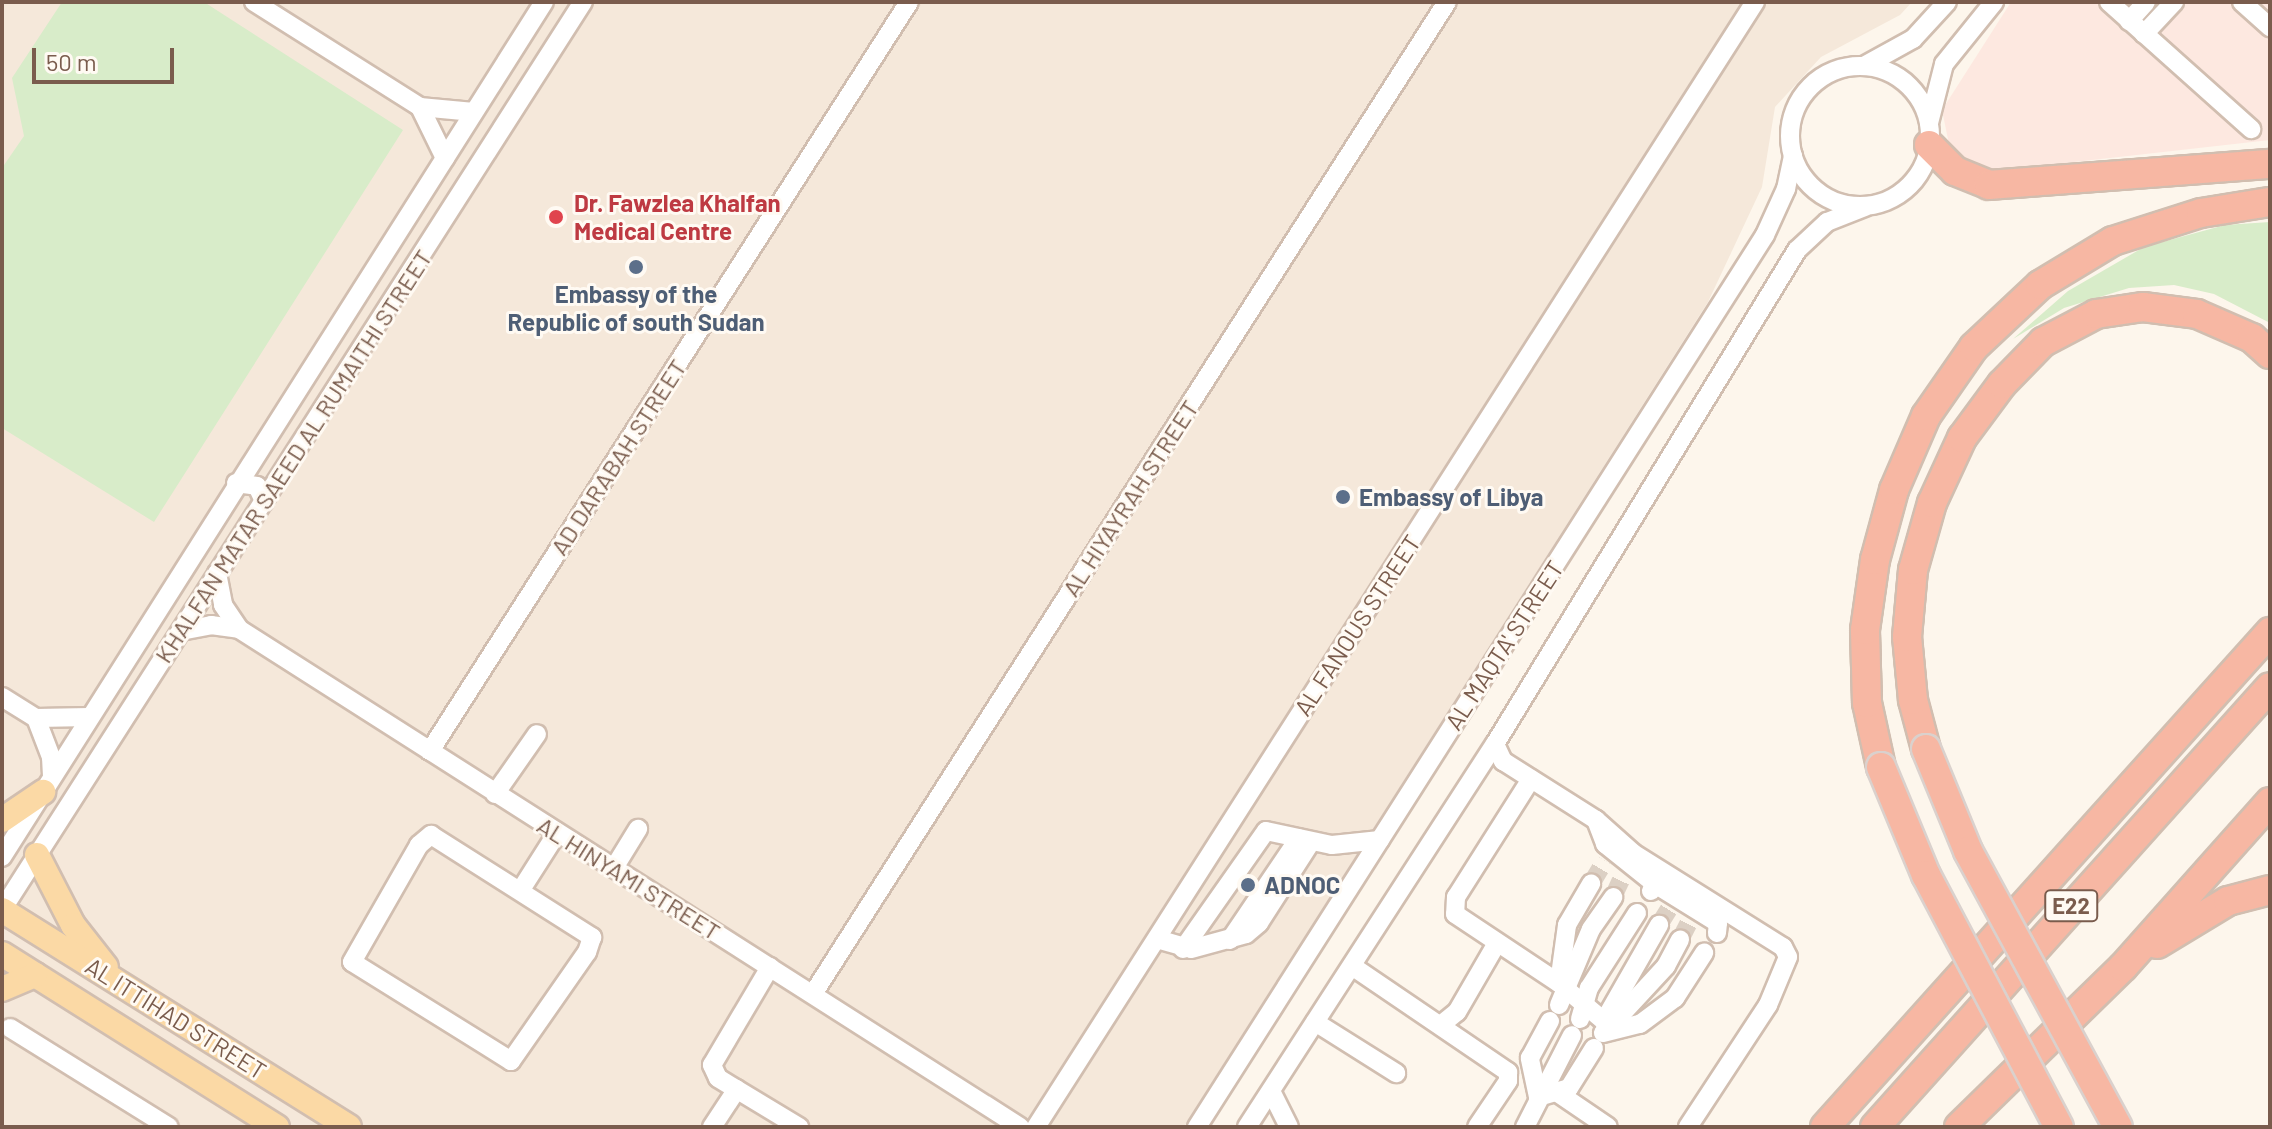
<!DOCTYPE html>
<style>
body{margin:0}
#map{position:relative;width:2272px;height:1129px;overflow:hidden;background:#fdf6ec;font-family:Barlow,sans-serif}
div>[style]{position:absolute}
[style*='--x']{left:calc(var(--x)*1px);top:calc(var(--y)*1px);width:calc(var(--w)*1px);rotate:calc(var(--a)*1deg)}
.residential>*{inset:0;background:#f5e8da}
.commercial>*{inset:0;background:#fde8e0}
.green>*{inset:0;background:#d8ecc9}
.minor-tunnel>*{height:18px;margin-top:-9px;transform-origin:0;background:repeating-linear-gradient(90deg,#dcd0c4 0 18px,transparent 0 27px)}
.roads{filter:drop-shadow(2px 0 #d1beb0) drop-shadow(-2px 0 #d1beb0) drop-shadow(0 2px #d1beb0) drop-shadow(0 -2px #d1beb0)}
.minor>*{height:18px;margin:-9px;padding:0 9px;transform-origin:9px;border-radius:9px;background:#fff}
.minor>.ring{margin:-9px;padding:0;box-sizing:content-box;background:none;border:18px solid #fff;border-radius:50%}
.major>*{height:24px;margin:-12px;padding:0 12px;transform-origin:12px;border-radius:12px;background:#fbd9a5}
.highway>*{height:28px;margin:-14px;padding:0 14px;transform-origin:14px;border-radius:14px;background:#f7b7a3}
.bridges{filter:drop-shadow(2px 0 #dad1cd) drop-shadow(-2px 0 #dad1cd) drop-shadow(0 2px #dad1cd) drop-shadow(0 -2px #dad1cd)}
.highway-bridge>*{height:28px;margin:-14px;padding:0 14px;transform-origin:14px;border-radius:14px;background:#f7b7a3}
.dots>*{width:22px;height:22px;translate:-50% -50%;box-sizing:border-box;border:4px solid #fffaf3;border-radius:50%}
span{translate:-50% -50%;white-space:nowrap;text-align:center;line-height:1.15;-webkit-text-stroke:6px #fffaf3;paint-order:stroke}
.shield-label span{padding:2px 6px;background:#fffaf3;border:2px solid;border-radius:6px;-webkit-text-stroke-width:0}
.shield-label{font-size:22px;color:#7a5c4d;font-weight:700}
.health-label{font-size:24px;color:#be3a42;font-weight:700}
.left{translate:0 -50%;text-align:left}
.service-label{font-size:24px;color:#4e5e75;font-weight:700}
.street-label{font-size:24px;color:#7a5c4d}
.frame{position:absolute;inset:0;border:4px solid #7a5c4d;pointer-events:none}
.scale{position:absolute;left:32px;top:48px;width:142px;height:36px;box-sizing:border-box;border:4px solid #7a5c4d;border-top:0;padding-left:10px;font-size:24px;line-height:28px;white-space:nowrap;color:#7a5c4d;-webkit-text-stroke:6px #fffaf3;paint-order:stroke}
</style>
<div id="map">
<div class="residential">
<i style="clip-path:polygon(2px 2px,1912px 2px,1900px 15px,1821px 57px,1775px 107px,1762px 187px,1708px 302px,1184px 1127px,2px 1127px)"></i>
</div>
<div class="commercial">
<i style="clip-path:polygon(2011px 2px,2270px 2px,2270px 140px,1984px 172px,1950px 149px,1942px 110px)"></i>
</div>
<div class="green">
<i style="clip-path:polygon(62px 2px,204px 2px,403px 130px,154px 522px,2px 428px,2px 168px,24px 136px,12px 78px)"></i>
<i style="clip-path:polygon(2270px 222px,2270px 323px,2214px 294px,2174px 285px,2129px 288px,2064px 308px,2013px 339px,2068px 291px,2144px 247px,2225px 225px)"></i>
</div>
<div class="minor-tunnel">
<i style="--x:1591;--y:884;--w:27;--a:-59"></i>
<i style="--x:1613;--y:897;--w:26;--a:-65"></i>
<i style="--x:1659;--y:925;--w:25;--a:-58"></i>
<i style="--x:1680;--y:940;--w:27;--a:-63"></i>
</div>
<div class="roads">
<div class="minor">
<i style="--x:254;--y:2;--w:196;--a:32.3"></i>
<i style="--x:420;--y:107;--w:54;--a:5.3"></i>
<i style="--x:2109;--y:2;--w:191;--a:41.8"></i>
<i style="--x:2242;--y:2;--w:38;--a:42"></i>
<i style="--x:2129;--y:21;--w:25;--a:-48"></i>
<i style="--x:2144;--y:34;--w:44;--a:-46.8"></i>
<i style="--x:1864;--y:66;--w:56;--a:-28.9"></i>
<i style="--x:1913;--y:39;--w:50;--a:-47.4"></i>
<i class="ring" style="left:1790px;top:66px;width:122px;height:122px"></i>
<i style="--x:420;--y:107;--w:57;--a:63.9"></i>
<i style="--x:1929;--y:123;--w:61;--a:-75.7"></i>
<i style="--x:1944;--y:64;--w:80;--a:-51.1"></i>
<i style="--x:236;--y:483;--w:21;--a:8"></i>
<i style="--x:257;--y:486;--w:17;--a:65"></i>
<i style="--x:217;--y:573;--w:33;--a:79"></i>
<i style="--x:223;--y:605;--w:29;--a:56"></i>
<i style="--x:181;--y:631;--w:31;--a:-11"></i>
<i style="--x:211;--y:625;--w:28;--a:8"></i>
<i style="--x:239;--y:629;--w:926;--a:32.52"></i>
<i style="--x:2;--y:697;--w:40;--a:32"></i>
<i style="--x:36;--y:718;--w:54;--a:-1.1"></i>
<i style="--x:36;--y:718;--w:42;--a:69"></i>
<i style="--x:51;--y:757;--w:20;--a:87"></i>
<i style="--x:1495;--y:744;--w:19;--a:65"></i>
<i style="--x:1503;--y:761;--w:110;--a:32.4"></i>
<i style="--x:1596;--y:820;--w:26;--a:69"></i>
<i style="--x:1605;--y:844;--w:64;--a:38.7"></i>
<i style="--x:1655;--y:884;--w:8;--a:120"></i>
<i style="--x:430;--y:751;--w:889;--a:-57.4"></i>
<i style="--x:1531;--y:779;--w:140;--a:122.4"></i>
<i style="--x:1456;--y:897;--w:17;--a:93"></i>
<i style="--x:1455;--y:914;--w:125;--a:33.6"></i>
<i style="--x:1559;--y:983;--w:59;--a:40.2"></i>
<i style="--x:1604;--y:1021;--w:9;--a:72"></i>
<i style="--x:1607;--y:1030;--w:87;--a:-47.3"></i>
<i style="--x:1666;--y:966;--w:30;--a:-62"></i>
<i style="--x:495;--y:794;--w:73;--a:-55"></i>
<i style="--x:1596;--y:820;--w:50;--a:41.7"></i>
<i style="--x:1633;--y:853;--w:177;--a:32.1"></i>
<i style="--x:1783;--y:947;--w:11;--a:63"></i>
<i style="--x:1788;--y:957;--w:52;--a:112.6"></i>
<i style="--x:1768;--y:1005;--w:146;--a:123.3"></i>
<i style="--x:431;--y:835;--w:191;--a:32.4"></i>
<i style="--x:592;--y:937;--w:16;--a:108"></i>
<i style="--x:587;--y:952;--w:133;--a:124.9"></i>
<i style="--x:511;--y:1061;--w:187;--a:-148.1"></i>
<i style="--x:352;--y:962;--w:135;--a:-60.2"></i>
<i style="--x:419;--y:845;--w:16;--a:-40"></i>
<i style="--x:2;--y:857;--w:1012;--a:-57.63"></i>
<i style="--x:614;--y:868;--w:46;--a:-58.4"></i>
<i style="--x:1655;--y:884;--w:74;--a:31.8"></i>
<i style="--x:1718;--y:923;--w:10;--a:96"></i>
<i style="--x:522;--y:888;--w:65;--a:-57.5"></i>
<i style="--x:2;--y:910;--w:1078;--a:-57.39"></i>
<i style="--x:1157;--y:939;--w:35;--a:16"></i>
<i style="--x:1191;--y:949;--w:57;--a:-15.3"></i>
<i style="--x:1246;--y:934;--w:17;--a:-40"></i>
<i style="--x:1259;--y:923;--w:96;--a:-57.3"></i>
<i style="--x:1230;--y:940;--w:123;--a:-55.9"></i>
<i style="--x:1183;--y:949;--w:144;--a:-54.9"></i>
<i style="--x:1266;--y:831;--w:67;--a:12"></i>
<i style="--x:1332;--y:845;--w:48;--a:-5.9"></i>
<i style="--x:1352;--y:966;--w:189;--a:34.2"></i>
<i style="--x:1508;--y:1072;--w:9;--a:90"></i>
<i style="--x:1508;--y:1081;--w:55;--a:124"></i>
<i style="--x:770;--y:967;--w:114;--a:120.6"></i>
<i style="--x:712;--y:1065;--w:14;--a:65"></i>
<i style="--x:718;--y:1078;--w:95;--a:31.2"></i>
<i style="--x:1559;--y:983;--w:59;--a:-82.1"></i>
<i style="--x:1567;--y:925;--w:48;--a:-59.7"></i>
<i style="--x:813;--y:994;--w:1177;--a:-57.42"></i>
<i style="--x:1559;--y:1005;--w:82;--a:-67.2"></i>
<i style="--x:1591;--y:929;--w:39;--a:-55"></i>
<i style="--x:1580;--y:1019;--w:32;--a:-74"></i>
<i style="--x:1589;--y:988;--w:89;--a:-57.4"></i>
<i style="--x:1604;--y:1021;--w:111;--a:-60.2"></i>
<i style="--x:1315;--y:1022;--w:96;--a:32.2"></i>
<i style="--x:1442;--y:1024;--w:19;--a:-39"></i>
<i style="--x:1457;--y:1012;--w:80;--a:-59.9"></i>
<i style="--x:10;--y:1028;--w:187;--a:31.9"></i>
<i style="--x:1603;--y:1033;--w:38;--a:-14"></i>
<i style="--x:1640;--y:1024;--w:44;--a:-36.6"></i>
<i style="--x:1675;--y:998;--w:54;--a:-57.2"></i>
<i style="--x:1271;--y:1091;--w:40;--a:63.4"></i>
<i style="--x:1558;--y:1093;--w:60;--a:34.2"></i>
<i style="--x:1538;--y:1097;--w:40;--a:-102"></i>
<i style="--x:1530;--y:1058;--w:42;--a:-61.6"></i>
<i style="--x:1538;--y:1097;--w:32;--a:-16"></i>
<i style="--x:1569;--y:1088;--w:47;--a:-58"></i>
<i style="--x:712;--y:1127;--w:45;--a:-56.7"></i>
<i style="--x:1036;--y:1127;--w:1335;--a:-57.42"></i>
<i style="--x:1197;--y:1127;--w:1057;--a:-57.51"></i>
<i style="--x:1765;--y:235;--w:51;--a:-65.5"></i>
<i style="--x:1786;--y:189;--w:34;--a:-78"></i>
<i style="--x:1247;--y:1127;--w:456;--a:-57.1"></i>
<i style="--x:1495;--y:744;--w:579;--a:-58.56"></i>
<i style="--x:1797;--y:250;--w:41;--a:-43"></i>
<i style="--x:1827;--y:222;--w:41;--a:-21.5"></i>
<i style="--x:1525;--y:1127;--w:103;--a:-62.9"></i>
</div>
<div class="major">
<i style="--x:2;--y:820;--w:50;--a:-34.3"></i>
<i style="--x:37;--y:855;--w:79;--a:62.8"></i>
<i style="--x:73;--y:925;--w:53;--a:51.8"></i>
<i style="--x:2;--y:910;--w:409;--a:32"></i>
<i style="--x:2;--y:954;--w:325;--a:32.2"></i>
<i style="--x:2;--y:989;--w:36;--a:-23"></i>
</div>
<div class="highway">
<i style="--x:1929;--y:145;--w:37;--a:45"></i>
<i style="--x:1955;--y:171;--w:37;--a:22"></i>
<i style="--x:1989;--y:185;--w:282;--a:-4.3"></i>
<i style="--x:1926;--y:749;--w:51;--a:-104.9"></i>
<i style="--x:1913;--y:700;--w:63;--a:-95.4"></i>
<i style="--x:1907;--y:637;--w:67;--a:-84.9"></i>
<i style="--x:1913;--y:570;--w:70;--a:-74.2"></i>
<i style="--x:1932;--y:503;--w:72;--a:-65.2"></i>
<i style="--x:1962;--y:438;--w:67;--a:-53.5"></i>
<i style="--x:2002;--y:384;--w:59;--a:-45.7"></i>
<i style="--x:2043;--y:342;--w:60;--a:-27.8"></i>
<i style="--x:2096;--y:314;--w:48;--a:-8.5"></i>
<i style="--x:2143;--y:307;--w:54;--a:7.4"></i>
<i style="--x:2197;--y:314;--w:60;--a:23.6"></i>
<i style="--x:2252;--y:338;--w:24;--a:42"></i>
<i style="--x:1881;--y:767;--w:66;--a:-102.3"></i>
<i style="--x:1867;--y:703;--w:73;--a:-91.6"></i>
<i style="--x:1865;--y:630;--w:71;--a:-81.9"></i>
<i style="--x:1875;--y:560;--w:73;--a:-74.8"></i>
<i style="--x:1894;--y:490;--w:81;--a:-66.6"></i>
<i style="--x:1926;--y:416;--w:84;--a:-55.2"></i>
<i style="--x:1974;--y:347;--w:91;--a:-43.2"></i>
<i style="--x:2040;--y:285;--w:85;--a:-31.1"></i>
<i style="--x:2113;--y:241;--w:92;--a:-17.7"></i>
<i style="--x:2201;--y:213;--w:70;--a:-9.1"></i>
<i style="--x:2157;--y:944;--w:83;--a:-31.2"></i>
<i style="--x:2228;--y:901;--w:43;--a:-14.7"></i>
<i style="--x:1825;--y:1127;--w:666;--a:-48.04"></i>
<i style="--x:1875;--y:1127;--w:591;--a:-48.08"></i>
<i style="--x:1959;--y:1127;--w:229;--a:-44.3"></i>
<i style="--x:2123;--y:967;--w:221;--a:-48.3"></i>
</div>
</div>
<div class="bridges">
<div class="highway-bridge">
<i style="--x:1926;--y:749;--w:110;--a:67.6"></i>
<i style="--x:1968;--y:851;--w:314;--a:61.5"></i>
<i style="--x:1881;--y:767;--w:117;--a:67.4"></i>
<i style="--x:1926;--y:875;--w:285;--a:62.2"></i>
</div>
</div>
<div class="dots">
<i style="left:556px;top:217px;background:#e0444e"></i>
<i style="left:636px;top:267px;background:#5c6f8a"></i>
<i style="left:1343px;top:497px;background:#5c6f8a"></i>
<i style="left:1248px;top:885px;background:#5c6f8a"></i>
</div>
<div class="shield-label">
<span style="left:2071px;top:906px">E22</span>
</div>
<div class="health-label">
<span class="left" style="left:574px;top:217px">Dr. Fawzlea Khalfan<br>Medical Centre</span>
</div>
<div class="service-label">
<span style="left:636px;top:308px">Embassy of the<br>Republic of south Sudan</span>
<span class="left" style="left:1359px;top:497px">Embassy of Libya</span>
<span class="left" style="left:1264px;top:885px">ADNOC</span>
</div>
<div class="street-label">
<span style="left:293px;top:456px;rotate:-57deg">KHALFAN MATAR SAEED AL RUMAITHI STREET</span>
<span style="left:618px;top:457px;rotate:-57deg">AD DARABAH STREET</span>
<span style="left:1130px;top:498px;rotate:-57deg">AL HIYAYRAH STREET</span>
<span style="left:1357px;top:625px;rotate:-57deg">AL FANOUS STREET</span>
<span style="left:1504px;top:645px;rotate:-57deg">AL MAQTA' STREET</span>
<span style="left:629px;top:878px;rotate:32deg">AL HINYAMI STREET</span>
<span style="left:176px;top:1018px;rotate:32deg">AL ITTIHAD STREET</span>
</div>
<div class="frame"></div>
<div class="scale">50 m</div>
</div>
